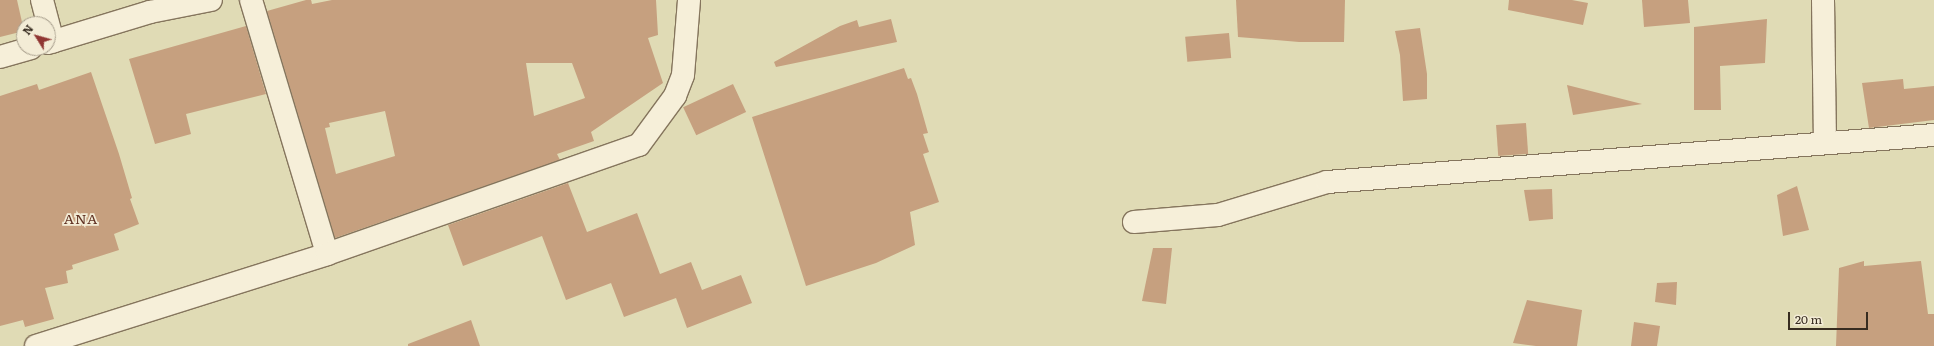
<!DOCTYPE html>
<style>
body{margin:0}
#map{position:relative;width:1934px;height:346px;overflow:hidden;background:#ebe2c7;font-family:Literata,serif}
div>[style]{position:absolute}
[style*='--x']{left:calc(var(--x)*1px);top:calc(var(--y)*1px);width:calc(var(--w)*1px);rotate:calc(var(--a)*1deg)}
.farmland>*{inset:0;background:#e0dbb5}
.building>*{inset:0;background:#c6a07f;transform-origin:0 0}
.roads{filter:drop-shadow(1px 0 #85755d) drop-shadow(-1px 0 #85755d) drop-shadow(0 1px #85755d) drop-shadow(0 -1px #85755d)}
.minor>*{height:22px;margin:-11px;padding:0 11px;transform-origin:11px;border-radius:11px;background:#f6efd9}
span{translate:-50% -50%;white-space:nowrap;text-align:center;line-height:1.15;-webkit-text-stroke:3.5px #f3ecd6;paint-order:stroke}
.neighbourhood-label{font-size:14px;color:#603223;letter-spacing:1px}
.north{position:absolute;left:16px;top:16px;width:40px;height:40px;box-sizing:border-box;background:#f3ecd6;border:1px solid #a89f8d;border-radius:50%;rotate:307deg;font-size:11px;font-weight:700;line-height:16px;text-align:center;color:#372c20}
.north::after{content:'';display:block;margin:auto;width:14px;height:18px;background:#903632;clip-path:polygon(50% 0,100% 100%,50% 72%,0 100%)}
.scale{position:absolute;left:1788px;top:312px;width:80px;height:18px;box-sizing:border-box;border:2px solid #372c20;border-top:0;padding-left:5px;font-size:12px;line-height:14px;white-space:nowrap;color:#372c20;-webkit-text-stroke:3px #f3ecd6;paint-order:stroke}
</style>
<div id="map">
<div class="farmland">
<i style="clip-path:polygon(evenodd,0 0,1934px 0,1934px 346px,0 346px,0 0,24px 24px,48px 24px,48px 48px,24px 48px,24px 24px)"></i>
</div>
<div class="building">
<i style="clip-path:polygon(0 0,17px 0,24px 31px,0 37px)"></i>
<i style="clip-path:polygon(evenodd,306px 0,311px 0,312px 4px,332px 0,656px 0,658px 35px,648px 38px,663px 83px,591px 132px,594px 141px,557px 154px,560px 160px,335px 238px,267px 11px,306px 0,526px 63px,572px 63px,585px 98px,534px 116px,526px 63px,306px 0,385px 111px,395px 156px,336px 174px,325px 128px,330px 127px,329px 123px,385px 111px)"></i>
<i style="clip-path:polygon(1236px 0,1345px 0,1344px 42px,1299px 42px,1238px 37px)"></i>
<i style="clip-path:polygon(1509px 0,1572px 0,1588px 3px,1583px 25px,1508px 10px)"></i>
<i style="clip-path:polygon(1642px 0,1688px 0,1690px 23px,1644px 27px)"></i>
<i style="clip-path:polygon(891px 19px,897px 42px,776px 67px,774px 62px,840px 26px,857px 20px,859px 27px)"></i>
<i style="clip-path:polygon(1767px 19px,1765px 63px,1720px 66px,1721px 110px,1694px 110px,1694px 27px)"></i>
<i style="clip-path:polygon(246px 26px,266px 94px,186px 114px,191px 134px,155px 144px,129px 59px)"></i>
<i style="clip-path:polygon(1420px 28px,1427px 74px,1427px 99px,1403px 101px,1400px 55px,1395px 31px)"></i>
<i style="left:1229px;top:33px;width:25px;height:44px;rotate:85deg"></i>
<i style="clip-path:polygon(904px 68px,908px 79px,911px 78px,917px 94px,928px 133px,923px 134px,929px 152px,923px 154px,939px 202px,910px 212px,915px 245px,876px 263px,806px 286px,752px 117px)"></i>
<i style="clip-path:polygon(91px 72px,119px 154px,132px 198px,130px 199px,139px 224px,114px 234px,119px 250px,72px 265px,73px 269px,66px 271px,68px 283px,45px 288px,54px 319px,25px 327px,23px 320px,0 326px,0 96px,37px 84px,39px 90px)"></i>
<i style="clip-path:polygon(1903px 79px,1904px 89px,1934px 86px,1934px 120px,1869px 128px,1862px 83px)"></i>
<i style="left:733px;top:84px;width:31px;height:55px;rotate:65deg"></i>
<i style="clip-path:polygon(1567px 85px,1642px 104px,1573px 115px)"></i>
<i style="left:1526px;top:123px;width:31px;height:30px;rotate:86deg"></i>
<i style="clip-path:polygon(568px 183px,587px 232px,637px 213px,660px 274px,691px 262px,702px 290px,741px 275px,752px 303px,687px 328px,676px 298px,624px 317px,611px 283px,566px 300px,542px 236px,463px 266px,448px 225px)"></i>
<i style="clip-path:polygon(1797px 186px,1809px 230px,1783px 236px,1777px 195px)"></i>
<i style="clip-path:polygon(1552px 189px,1553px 219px,1529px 221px,1524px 190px)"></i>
<i style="clip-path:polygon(1153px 248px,1172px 248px,1166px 304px,1142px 301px)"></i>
<i style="clip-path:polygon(1864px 261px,1864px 266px,1921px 261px,1928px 314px,1934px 314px,1934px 346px,1836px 346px,1839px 268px)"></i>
<i style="clip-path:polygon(1677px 282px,1676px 305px,1655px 302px,1657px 283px)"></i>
<i style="clip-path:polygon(1527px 300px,1582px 310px,1577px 346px,1536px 346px,1513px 343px)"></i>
<i style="clip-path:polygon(471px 320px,480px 346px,408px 346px,408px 344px)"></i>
<i style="clip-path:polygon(1634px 322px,1660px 326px,1657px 346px,1631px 346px)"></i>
</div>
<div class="roads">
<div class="minor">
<i style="--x:42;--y:0;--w:43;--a:75.3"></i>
<i style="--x:251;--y:0;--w:265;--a:73.3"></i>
<i style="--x:1823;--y:0;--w:143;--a:89.2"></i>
<i style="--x:48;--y:43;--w:107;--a:-16.9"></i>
<i style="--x:150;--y:12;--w:62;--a:-11.1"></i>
<i style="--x:0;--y:57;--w:32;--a:-16"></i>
<i style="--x:1134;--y:222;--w:84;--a:-4.8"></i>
<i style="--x:1218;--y:215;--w:114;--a:-16.8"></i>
<i style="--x:1327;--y:182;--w:609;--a:-4.43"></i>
<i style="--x:36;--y:346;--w:305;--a:-17.5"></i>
<i style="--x:327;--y:254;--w:330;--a:-19.3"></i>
<i style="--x:639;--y:145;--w:61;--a:-53.7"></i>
<i style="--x:675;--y:96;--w:22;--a:-69"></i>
<i style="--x:683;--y:75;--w:75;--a:-85.4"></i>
</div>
</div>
<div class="neighbourhood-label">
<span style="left:81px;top:218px">ANA</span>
</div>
<div class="north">N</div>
<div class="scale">20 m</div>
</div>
